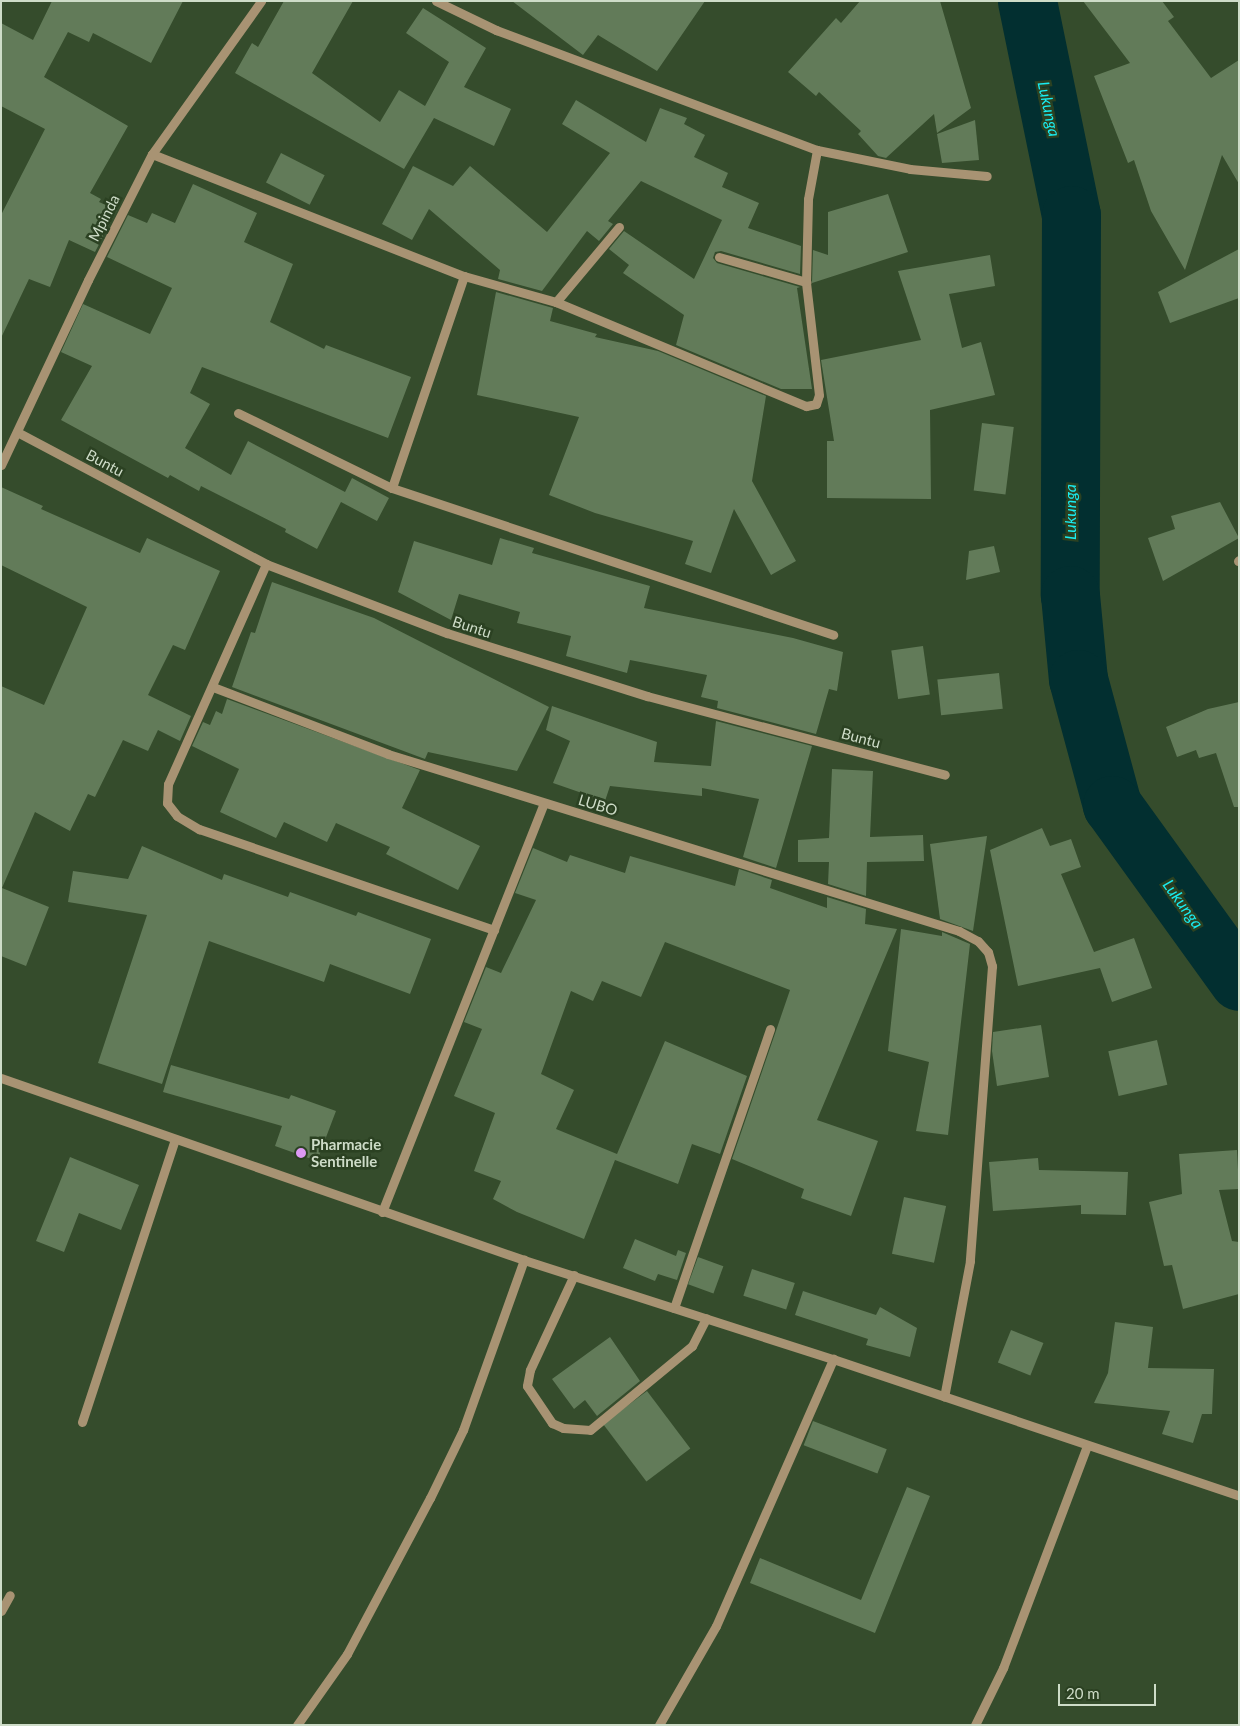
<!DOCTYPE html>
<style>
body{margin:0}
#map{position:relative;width:1240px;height:1726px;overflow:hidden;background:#354c2c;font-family:Lato,sans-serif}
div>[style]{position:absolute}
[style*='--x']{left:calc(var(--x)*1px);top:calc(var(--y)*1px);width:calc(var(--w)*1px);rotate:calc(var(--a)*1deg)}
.river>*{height:59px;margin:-29.5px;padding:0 29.5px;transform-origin:29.5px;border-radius:29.5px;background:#022f30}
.building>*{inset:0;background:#627b59;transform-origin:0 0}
.minor>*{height:9px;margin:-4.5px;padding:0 4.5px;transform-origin:4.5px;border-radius:4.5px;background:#a89373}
.dots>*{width:14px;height:14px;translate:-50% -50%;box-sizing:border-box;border:2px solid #2b4122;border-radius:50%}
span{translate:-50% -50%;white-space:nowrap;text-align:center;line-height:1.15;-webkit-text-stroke:5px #2b4122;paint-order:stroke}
.street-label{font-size:15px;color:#cedcc8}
.poi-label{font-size:15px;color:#cedcc8;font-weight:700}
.left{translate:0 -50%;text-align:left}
.water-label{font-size:16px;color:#19edf1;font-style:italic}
.frame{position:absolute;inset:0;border:2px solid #cedcc8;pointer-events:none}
.scale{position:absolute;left:1058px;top:1684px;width:98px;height:22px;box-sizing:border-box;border:2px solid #cedcc8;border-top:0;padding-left:6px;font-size:15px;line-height:18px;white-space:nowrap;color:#cedcc8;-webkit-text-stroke:4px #2b4122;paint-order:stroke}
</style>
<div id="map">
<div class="river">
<i style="--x:1027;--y:1;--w:218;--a:78.4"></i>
<i style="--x:1071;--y:215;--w:380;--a:90.2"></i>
<i style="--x:1070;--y:595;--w:84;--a:84.6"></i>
<i style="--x:1078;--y:679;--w:131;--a:74.9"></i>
<i style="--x:1112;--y:805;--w:217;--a:54.2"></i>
</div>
<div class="building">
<i style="clip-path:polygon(52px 1px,183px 1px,151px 63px,93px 33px,89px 42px,68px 32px,44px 77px,128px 126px,90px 193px,101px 199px,99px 202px,117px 210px,95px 252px,69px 240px,50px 287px,29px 279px,1px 338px,1px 215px,45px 129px,1px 106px,1px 23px,33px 40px)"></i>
<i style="clip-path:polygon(284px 1px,353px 1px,312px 73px,380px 122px,399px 90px,425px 106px,449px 62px,406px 33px,423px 8px,486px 48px,464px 87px,511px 109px,494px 146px,434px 118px,404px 169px,235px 73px,252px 43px,258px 47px)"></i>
<i style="clip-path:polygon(512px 1px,705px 1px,657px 71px,598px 35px,583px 55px)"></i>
<i style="clip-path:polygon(860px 1px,940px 1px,971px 108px,937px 133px,934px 114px,886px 158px,878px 156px,858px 134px,861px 131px,819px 92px,816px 96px,788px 72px,836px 18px,841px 23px)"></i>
<i style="clip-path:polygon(1083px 1px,1162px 1px,1174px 17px,1168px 21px,1211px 78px,1239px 60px,1239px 184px,1222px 155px,1185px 270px,1151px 211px,1134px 160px,1128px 163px,1094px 76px,1130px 63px)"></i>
<i style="clip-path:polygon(576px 100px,646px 142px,660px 108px,687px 118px,684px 124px,705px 135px,694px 157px,728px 173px,722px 187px,759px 203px,748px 228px,801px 246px,800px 274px,721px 251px,715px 252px,713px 258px,717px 263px,800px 287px,797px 288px,812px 389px,781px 389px,676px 345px,684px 315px,623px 273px,629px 265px,609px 249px,624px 231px,694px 279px,722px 220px,641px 181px,608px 221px,613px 224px,599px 241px,587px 231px,542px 291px,498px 279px,500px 270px,429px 209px,412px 240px,382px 224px,413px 166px,453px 186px,470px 166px,547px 232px,610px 153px,562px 124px)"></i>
<i style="clip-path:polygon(975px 120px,979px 160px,942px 163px,937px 134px)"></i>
<i style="left:281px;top:153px;width:49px;height:33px;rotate:27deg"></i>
<i style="clip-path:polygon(193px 184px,257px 213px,244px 242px,293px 264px,270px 322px,324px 349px,326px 345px,411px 377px,388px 438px,202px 367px,190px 393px,210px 404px,185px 448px,231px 475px,248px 441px,345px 492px,352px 478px,389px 498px,377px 521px,341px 502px,317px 549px,285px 532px,286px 529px,201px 486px,199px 491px,170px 475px,168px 478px,61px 420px,92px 366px,61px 352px,83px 304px,150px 334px,172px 288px,107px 257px,128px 215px,147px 223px,152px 213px,175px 223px)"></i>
<i style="clip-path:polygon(888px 194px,908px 252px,812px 283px,813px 250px,828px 255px,828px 212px)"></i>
<i style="clip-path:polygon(1239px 249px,1239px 298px,1170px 323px,1158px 292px)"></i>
<i style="clip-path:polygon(990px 255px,995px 286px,949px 294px,962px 348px,981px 342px,995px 395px,930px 410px,931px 499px,827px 498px,827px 441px,834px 441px,821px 360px,921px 340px,898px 271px)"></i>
<i style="clip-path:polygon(496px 292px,553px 308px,550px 321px,597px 334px,595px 337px,658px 351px,766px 396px,752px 481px,796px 561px,771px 575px,734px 509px,711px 573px,685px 564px,693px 541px,595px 513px,549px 495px,579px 417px,477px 395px)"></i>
<i style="left:982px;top:423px;width:32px;height:68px;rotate:7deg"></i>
<i style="clip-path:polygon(1px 487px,43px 506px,41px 509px,140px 553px,147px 538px,220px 571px,185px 650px,173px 645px,148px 695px,191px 716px,180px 741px,158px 730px,148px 751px,123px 740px,95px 797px,88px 794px,70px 831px,35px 812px,2px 888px,49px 907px,26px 966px,1px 956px,1px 686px,44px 705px,87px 607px,1px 565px)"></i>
<i style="clip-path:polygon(1220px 502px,1239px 538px,1163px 581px,1148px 538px,1175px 529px,1171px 516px)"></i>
<i style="clip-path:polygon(500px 538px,534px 548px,532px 553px,650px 586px,644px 608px,793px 638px,843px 652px,837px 691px,829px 689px,816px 734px,717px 708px,718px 701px,701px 697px,707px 675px,630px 660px,627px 673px,566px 656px,571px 636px,517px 623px,520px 612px,459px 594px,451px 620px,398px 592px,414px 541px,492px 565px)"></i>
<i style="clip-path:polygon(994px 546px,1000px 572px,966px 580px,969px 551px)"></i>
<i style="clip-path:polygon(272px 582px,374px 618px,549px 707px,517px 771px,428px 752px,425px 759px,232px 687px,251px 632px,255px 633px)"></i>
<i style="left:923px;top:646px;width:49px;height:32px;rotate:82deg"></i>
<i style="left:999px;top:673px;width:36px;height:62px;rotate:84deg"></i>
<i style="clip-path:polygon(227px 699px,420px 770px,402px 808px,480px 846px,458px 890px,386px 854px,390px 847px,336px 823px,327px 842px,284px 822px,276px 838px,220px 812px,239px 769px,192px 746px,203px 722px,210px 725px,216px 711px,222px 714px)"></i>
<i style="clip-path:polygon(1239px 702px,1239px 807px,1234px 807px,1216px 753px,1199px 758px,1196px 750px,1177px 757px,1166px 727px,1208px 709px)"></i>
<i style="clip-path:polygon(552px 706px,657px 742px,654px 762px,711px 766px,716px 721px,812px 746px,776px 868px,743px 857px,759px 799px,702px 788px,702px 796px,610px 786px,605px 801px,553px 783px,570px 741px,546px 730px)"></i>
<i style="clip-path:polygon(832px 769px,873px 771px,870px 837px,923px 835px,924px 861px,867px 862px,866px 896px,828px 884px,829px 862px,798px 862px,798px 840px,829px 838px)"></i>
<i style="clip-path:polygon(1042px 828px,1050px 846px,1071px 839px,1081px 867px,1061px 874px,1094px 952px,1134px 938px,1152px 988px,1112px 1002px,1100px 968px,1018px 986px,990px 850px)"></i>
<i style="clip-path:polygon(987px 836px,973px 931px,940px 919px,930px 844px)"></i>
<i style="clip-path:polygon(142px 846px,222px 880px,224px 874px,288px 897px,290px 892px,356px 916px,358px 912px,431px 939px,410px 994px,330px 964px,324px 982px,209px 941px,162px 1084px,98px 1063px,147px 915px,68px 902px,73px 871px,128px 879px)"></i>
<i style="clip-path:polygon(533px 848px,567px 862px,570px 855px,625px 873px,630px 856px,735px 886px,739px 869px,772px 880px,770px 888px,827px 908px,827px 897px,866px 909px,865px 924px,897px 929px,817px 1120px,878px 1141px,851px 1216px,801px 1198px,804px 1189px,732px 1159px,790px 990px,665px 942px,641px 997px,602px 981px,593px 1001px,571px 991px,541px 1074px,574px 1090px,556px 1129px,617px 1154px,665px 1041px,747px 1076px,720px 1154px,692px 1144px,678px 1184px,615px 1160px,584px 1239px,517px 1212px,493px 1199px,501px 1181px,474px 1171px,495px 1113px,454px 1096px,482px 1029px,464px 1022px,486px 967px,501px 973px,536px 900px,515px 893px)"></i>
<i style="clip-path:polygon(901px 929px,942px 936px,942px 932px,970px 944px,948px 1135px,916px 1131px,929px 1062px,888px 1051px)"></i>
<i style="clip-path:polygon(1041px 1025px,1049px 1077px,997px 1086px,992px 1051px,993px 1032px)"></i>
<i style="left:1157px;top:1040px;width:46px;height:50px;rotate:77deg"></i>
<i style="clip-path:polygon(171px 1065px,289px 1099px,291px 1095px,336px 1111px,317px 1161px,275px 1146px,282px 1126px,163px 1092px)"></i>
<i style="clip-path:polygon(1237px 1150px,1239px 1189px,1219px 1190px,1232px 1241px,1239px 1242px,1239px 1294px,1183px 1309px,1172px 1265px,1164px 1266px,1149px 1202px,1182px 1194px,1179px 1154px)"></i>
<i style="clip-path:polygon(70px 1157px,139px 1185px,121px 1230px,79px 1213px,64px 1252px,36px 1241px)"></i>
<i style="clip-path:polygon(1038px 1158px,1039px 1170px,1128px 1172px,1126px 1215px,1081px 1214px,1081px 1205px,993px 1211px,989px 1162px)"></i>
<i style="left:904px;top:1197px;width:43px;height:58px;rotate:12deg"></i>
<i style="clip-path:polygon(635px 1239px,676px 1256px,678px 1250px,686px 1253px,677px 1280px,658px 1274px,655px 1281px,623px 1268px)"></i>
<i style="left:698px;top:1257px;width:27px;height:29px;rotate:20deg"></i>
<i style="left:752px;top:1269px;width:45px;height:28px;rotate:18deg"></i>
<i style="clip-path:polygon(803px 1291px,876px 1315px,880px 1307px,917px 1328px,910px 1357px,866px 1345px,868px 1339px,795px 1315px)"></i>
<i style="clip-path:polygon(1115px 1322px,1153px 1327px,1148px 1368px,1214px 1369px,1212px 1414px,1202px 1414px,1193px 1443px,1162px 1434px,1170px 1411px,1094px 1403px,1108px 1373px)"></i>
<i style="left:1011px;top:1330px;width:35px;height:35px;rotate:22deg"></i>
<i style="clip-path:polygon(610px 1337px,640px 1381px,597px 1416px,585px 1400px,574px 1409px,552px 1379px)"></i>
<i style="left:647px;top:1391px;width:72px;height:55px;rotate:53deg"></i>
<i style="left:813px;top:1421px;width:79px;height:26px;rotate:21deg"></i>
<i style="clip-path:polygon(907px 1487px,930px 1496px,875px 1633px,750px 1583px,760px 1558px,861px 1600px)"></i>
</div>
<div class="minor">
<i style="--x:436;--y:1;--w:67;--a:25.8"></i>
<i style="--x:496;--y:30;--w:343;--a:20.5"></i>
<i style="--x:817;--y:150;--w:95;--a:11.5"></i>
<i style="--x:910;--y:169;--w:77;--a:5.2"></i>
<i style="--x:152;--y:154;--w:335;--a:21.4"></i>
<i style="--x:464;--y:276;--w:224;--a:108.8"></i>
<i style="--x:719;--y:257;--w:91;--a:16"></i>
<i style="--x:464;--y:276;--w:96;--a:15.8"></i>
<i style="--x:556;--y:302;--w:271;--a:22.6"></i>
<i style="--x:806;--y:406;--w:10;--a:-11"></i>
<i style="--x:816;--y:404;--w:9;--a:-72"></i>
<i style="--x:819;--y:395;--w:114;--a:-96.6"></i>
<i style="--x:806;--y:282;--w:83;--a:-88.6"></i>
<i style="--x:808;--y:199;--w:50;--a:-79.6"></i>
<i style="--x:556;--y:302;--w:98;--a:-50"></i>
<i style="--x:238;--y:413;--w:171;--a:26"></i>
<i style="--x:392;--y:488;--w:465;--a:18.4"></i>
<i style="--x:19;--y:433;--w:280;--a:27.9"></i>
<i style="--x:266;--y:564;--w:194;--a:20.9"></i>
<i style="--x:447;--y:633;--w:210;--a:17.5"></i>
<i style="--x:647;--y:696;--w:308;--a:14.8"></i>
<i style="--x:1;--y:465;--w:204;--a:-64.8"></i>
<i style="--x:88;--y:280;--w:141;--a:-63.1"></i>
<i style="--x:152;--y:154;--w:188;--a:-54.5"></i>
<i style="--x:1238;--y:561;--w:1;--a:-45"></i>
<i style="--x:266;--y:564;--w:241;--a:114"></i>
<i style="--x:168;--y:784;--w:19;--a:93"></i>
<i style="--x:167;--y:803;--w:16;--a:52"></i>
<i style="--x:177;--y:816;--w:26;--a:31"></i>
<i style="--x:199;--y:829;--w:312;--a:18.9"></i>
<i style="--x:213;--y:687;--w:187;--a:20.9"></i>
<i style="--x:388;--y:754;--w:598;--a:17.22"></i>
<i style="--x:959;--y:931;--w:21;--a:28"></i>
<i style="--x:978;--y:941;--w:15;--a:48"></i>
<i style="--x:988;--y:952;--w:15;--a:74"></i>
<i style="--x:992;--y:966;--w:296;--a:94.3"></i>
<i style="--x:970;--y:1261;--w:138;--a:100.8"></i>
<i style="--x:1;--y:1078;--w:554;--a:19.19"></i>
<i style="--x:524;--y:1260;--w:324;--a:17.8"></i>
<i style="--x:833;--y:1359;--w:428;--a:18.6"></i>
<i style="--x:382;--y:1212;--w:440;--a:-68.4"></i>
<i style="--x:574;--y:1275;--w:105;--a:114.9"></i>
<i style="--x:530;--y:1370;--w:16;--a:101"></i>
<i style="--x:527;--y:1386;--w:45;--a:56"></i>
<i style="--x:552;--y:1423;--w:12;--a:24"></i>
<i style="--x:563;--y:1428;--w:27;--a:4"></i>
<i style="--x:590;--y:1430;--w:132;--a:-39.5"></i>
<i style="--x:692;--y:1346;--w:31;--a:-63"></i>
<i style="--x:674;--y:1308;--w:295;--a:-71"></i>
<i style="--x:82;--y:1422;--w:298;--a:-71.8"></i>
<i style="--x:1;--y:1611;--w:18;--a:-61"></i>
<i style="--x:297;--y:1725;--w:87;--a:-54.8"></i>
<i style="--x:347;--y:1654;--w:177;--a:-62"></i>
<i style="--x:430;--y:1498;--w:76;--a:-64.1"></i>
<i style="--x:463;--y:1430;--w:181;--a:-70.3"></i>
<i style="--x:659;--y:1725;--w:114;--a:-60.1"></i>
<i style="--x:716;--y:1626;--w:292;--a:-66.3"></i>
<i style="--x:975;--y:1725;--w:64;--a:-63.8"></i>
<i style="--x:1003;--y:1668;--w:237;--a:-69.3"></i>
</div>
<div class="dots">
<i style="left:301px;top:1153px;background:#dd99f4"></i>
</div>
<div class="street-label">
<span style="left:104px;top:218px;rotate:-63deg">Mpinda</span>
<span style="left:105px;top:463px;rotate:28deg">Buntu</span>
<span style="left:472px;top:627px;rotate:18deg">Buntu</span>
<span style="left:861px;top:738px;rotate:15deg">Buntu</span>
<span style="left:598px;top:805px;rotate:17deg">LUBO</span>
</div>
<div class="poi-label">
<span class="left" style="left:311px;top:1153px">Pharmacie<br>Sentinelle</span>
</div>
<div class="water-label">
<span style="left:1049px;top:109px;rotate:78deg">Lukunga</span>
<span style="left:1070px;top:512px;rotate:-90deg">Lukunga</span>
<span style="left:1183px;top:904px;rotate:54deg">Lukunga</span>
</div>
<div class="frame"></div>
<div class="scale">20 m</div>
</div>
